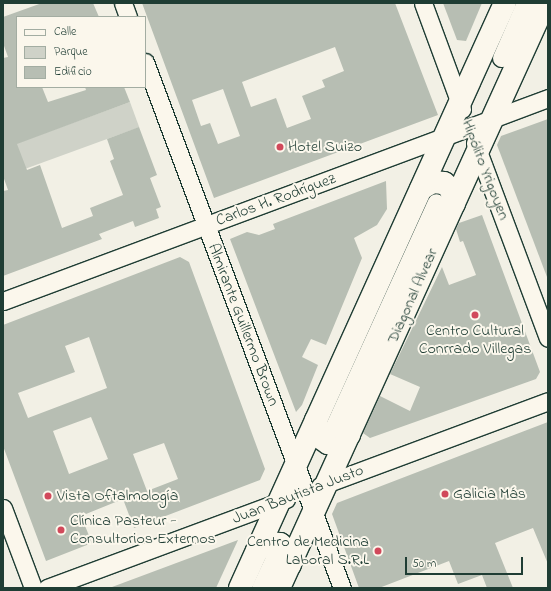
<!DOCTYPE html>
<meta charset="utf-8">
<style>
body{margin:0}
#map{position:relative;width:551px;height:591px;overflow:hidden;background:#f2f0e5;font-family:"Indie Flower",sans-serif}
div>[style]{position:absolute}
[style*='--x']{left:calc(var(--x)*1px);top:calc(var(--y)*1px);width:calc(var(--w)*1px);rotate:calc(var(--a)*1deg)}
.green>*{inset:0;background:#cfd2c8;transform-origin:0 0}
.building>*{inset:0;background:#b7beb3}
.roads{filter:drop-shadow(1px 0 #1f3d34) drop-shadow(-1px 0 #1f3d34) drop-shadow(0 1px #1f3d34) drop-shadow(0 -1px #1f3d34)}
.street>*{height:17px;margin:-8.5px;padding:0 8.5px;transform-origin:8.5px;border-radius:8.5px;background:#fbf7ec}
.secondary>*{height:22px;margin:-11px;padding:0 11px;transform-origin:11px;border-radius:11px;background:#fbf7ec}
.dots>*{width:11px;height:11px;translate:-50% -50%;box-sizing:border-box;border:2px solid #fbf7ec;border-radius:50%}
span{translate:-50% -50%;white-space:nowrap;text-align:center;line-height:1.15;-webkit-text-stroke:4px #fbf7ec;paint-order:stroke}
.poi-label{font-size:16px;color:#1f3d34}
.left{translate:0 -50%;text-align:left}
.right{translate:-100% -50%;text-align:right}
.street-label{font-size:16px;color:#1f3d34}
.frame{position:absolute;inset:0;border:4px solid #1f3d34;pointer-events:none}
.legend{position:absolute;left:16px;top:16px;width:130px;height:72px;box-sizing:border-box;background:#fbf7ec;border:1px solid #a3ada2;margin:0;padding:5px 7px;list-style:none;font-size:12px;color:#1f3d34}
.legend li{display:flex;align-items:center;gap:8px;height:20px}
.legend b{width:20px;border:1px solid #a3ada2}
.scale{position:absolute;left:405px;top:557px;width:118px;height:18px;box-sizing:border-box;border:2px solid #1f3d34;border-top:0;padding-left:5px;font-size:12px;line-height:14px;white-space:nowrap;color:#1f3d34;-webkit-text-stroke:3px #fbf7ec;paint-order:stroke}
</style>
<div id="map">
<div class="green">
<i style="left:130px;top:102px;width:27px;height:121px;rotate:70deg"></i>
</div>
<div class="building">
<i style="clip-path:polygon(42px 3px,93px 3px,99px 17px,17px 17px,17px 87px,42px 87px,48px 102px,86px 90px,85px 87px,124px 87px,130px 102px,17px 144px,27px 170px,40px 165px,62px 228px,93px 216px,90px 208px,123px 195px,110px 161px,114px 159px,107px 139px,139px 127px,157px 175px,150px 178px,161px 207px,156px 209px,159px 218px,135px 227px,133px 221px,99px 234px,102px 239px,3px 276px,3px 191px,8px 190px,3px 176px,3px 58px,8px 57px,3px 43px,3px 17px)"></i>
<i style="clip-path:polygon(evenodd,142px 3px,395px 3px,438px 115px,214px 198px,142px 3px,335px 47px,344px 71px,322px 80px,325px 87px,302px 96px,311px 119px,287px 128px,276px 98px,251px 107px,242px 82px,335px 47px,142px 3px,223px 89px,240px 136px,218px 144px,210px 123px,201px 126px,192px 100px,223px 89px)"></i>
<i style="clip-path:polygon(443px 3px,482px 3px,466px 41px,457px 40px)"></i>
<i style="clip-path:polygon(548px 119px,548px 276px,547px 277px,497px 145px,501px 136px)"></i>
<i style="clip-path:polygon(386px 181px,387px 209px,377px 225px,354px 238px,362px 258px,326px 345px,311px 339px,302px 357px,318px 365px,302px 405px,296px 412px,230px 239px,247px 232px,259px 235px,275px 229px,273px 224px)"></i>
<i style="clip-path:polygon(482px 215px,540px 372px,536px 379px,370px 438px,363px 433px,380px 396px,410px 411px,420px 387px,390px 374px,442px 267px,449px 285px,476px 275px,463px 241px,460px 242px,456px 229px,459px 223px)"></i>
<i style="clip-path:polygon(evenodd,180px 257px,189px 262px,265px 469px,260px 480px,134px 528px,123px 499px,81px 516px,92px 543px,46px 561px,3px 446px,3px 325px,180px 257px,89px 337px,107px 388px,28px 418px,18px 393px,75px 372px,65px 346px,89px 337px,180px 257px,91px 417px,108px 459px,69px 474px,53px 431px,91px 417px,180px 257px,164px 443px,178px 479px,147px 491px,133px 454px,164px 443px)"></i>
<i style="clip-path:polygon(548px 422px,548px 564px,533px 528px,495px 543px,513px 588px,487px 588px,482px 575px,458px 584px,449px 561px,379px 588px,359px 588px,332px 514px,337px 503px)"></i>
<i style="clip-path:polygon(238px 540px,216px 588px,112px 588px,112px 587px)"></i>
</div>
<div class="roads">
<div class="street">
<i style="--x:123;--y:3;--w:15;--a:70"></i>
<i style="--x:423;--y:3;--w:113;--a:69.8"></i>
<i style="--x:501;--y:58;--w:60;--a:-66.4"></i>
<i style="--x:145;--y:62;--w:562;--a:69.47"></i>
<i style="--x:475;--y:143;--w:208;--a:69.5"></i>
<i style="--x:3;--y:301;--w:582;--a:-20.43"></i>
<i style="--x:333;--y:428;--w:248;--a:-65.5"></i>
<i style="--x:320;--y:486;--w:243;--a:-20.4"></i>
<i style="--x:3;--y:508;--w:85;--a:69.4"></i>
<i style="--x:47;--y:588;--w:255;--a:-20.4"></i>
<i style="--x:260;--y:588;--w:33;--a:-65"></i>
</div>
<div class="secondary">
<i style="--x:421;--y:189;--w:13;--a:-32"></i>
<i style="--x:432;--y:182;--w:12;--a:5"></i>
<i style="--x:444;--y:183;--w:9;--a:41"></i>
<i style="--x:451;--y:189;--w:15;--a:79"></i>
<i style="--x:316;--y:420;--w:17;--a:80"></i>
<i style="--x:319;--y:437;--w:11;--a:34"></i>
<i style="--x:328;--y:443;--w:11;--a:0"></i>
<i style="--x:339;--y:443;--w:13;--a:-39"></i>
<i style="--x:257;--y:551;--w:11;--a:-45"></i>
<i style="--x:265;--y:543;--w:15;--a:4"></i>
<i style="--x:280;--y:544;--w:9;--a:41"></i>
<i style="--x:287;--y:550;--w:15;--a:79"></i>
<i style="--x:240;--y:588;--w:642;--a:-65.63"></i>
<i style="--x:279;--y:588;--w:643;--a:-65.55"></i>
</div>
</div>
<div class="dots">
<i style="left:280px;top:147px;background:#d1495b"></i>
<i style="left:475px;top:315px;background:#d1495b"></i>
<i style="left:445px;top:494px;background:#d1495b"></i>
<i style="left:48px;top:496px;background:#d1495b"></i>
<i style="left:61px;top:530px;background:#d1495b"></i>
<i style="left:378px;top:551px;background:#d1495b"></i>
</div>
<div class="poi-label">
<span class="left" style="left:288px;top:147px">Hotel Suizo</span>
<span style="left:475px;top:340px">Centro Cultural<br>Conrrado Villegas</span>
<span class="left" style="left:453px;top:494px">Galicia Más</span>
<span class="left" style="left:57px;top:496px">Vista Oftalmología</span>
<span class="left" style="left:70px;top:530px">Clínica Pasteur -<br>Consultorios Externos</span>
<span class="right" style="left:369px;top:551px">Centro de Medicina<br>Laboral S.R.L</span>
</div>
<div class="street-label">
<span style="left:485px;top:170px;rotate:69deg">Hipólito Yrigoyen</span>
<span style="left:276px;top:200px;rotate:-20deg">Carlos H. Rodríguez</span>
<span style="left:413px;top:296px;rotate:-66deg">Diagonal Alvear</span>
<span style="left:243px;top:325px;rotate:69deg">Almirante Guillermo Brown</span>
<span style="left:298px;top:495px;rotate:-21deg">Juan Bautista Justo</span>
</div>
<div class="frame"></div>
<ul class="legend">
<li><b style="height:5px;background:#fbf7ec"></b>Calle</li>
<li><b style="height:11px;background:#cfd2c8"></b>Parque</li>
<li><b style="height:11px;background:#b7beb3"></b>Edificio</li>
</ul>
<div class="scale">50 m</div>
</div>
